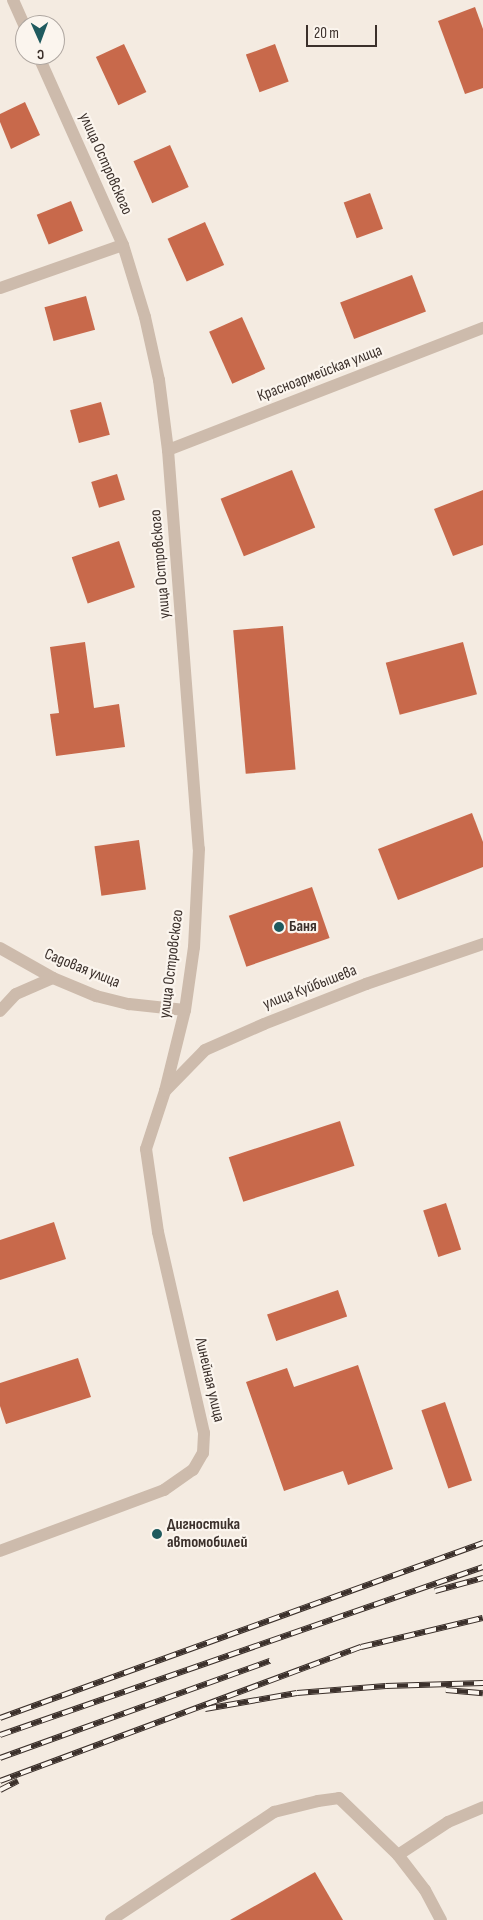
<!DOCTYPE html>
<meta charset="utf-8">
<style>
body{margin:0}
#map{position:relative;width:483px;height:1920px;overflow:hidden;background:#f4ebe1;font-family:"Sofia Sans Condensed",sans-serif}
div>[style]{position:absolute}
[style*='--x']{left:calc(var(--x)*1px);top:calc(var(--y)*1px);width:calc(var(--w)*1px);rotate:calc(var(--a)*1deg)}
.building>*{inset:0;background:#c8694b;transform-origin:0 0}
.minor>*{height:12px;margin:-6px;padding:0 6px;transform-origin:6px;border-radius:6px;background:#cdbbac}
.tertiary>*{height:12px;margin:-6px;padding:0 6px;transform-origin:6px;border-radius:6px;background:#cdbbac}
.rail>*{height:5.5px;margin-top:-2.75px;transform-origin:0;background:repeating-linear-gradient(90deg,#fbf5ee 0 11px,#3b302b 0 22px);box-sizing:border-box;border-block:1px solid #3b302b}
.dots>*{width:14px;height:14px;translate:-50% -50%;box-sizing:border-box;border:2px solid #fbf5ee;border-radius:50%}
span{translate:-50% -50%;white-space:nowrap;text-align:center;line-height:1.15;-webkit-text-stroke:4.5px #fbf5ee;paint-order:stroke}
.street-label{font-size:16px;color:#3b302b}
.poi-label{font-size:16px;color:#3b302b;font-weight:700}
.left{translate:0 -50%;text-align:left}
.north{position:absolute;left:15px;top:15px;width:50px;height:50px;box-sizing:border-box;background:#fbf5ee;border:1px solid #aea6a0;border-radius:50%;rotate:178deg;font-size:14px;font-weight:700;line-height:20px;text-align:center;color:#3b302b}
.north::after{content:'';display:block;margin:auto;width:18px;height:22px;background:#1f5a5e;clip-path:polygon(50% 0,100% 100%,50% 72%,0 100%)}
.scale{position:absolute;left:306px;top:25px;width:71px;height:22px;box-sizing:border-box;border:2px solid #3b302b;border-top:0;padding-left:6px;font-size:15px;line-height:18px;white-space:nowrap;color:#3b302b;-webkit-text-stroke:4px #fbf5ee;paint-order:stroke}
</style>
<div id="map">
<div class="building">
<i style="clip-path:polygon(475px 7px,483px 29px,483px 88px,465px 94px,438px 21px)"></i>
<i style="left:124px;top:44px;width:53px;height:31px;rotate:65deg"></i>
<i style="left:275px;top:44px;width:40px;height:31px;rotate:70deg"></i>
<i style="clip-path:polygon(25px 102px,40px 135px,11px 149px,0 122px,0 114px)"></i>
<i style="left:170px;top:145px;width:46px;height:40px;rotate:66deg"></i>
<i style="left:370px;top:193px;width:38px;height:28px;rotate:70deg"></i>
<i style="left:71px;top:201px;width:32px;height:37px;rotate:68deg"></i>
<i style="left:205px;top:222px;width:47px;height:41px;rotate:66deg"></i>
<i style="left:412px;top:275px;width:39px;height:77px;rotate:69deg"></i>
<i style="left:86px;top:296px;width:35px;height:43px;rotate:75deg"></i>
<i style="left:242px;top:317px;width:57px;height:36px;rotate:66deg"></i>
<i style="left:101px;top:402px;width:34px;height:32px;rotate:75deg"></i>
<i style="left:292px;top:470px;width:62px;height:77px;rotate:68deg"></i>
<i style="left:117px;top:474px;width:27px;height:27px;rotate:73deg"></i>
<i style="clip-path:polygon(483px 490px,483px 545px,453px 556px,434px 509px)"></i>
<i style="left:119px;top:541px;width:49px;height:50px;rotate:71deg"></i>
<i style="left:283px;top:626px;width:144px;height:50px;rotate:85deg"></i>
<i style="clip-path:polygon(85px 642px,94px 708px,119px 704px,125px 747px,56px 756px,50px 714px,59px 713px,50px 647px)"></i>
<i style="left:463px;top:642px;width:54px;height:80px;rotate:75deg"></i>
<i style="clip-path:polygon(472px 813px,483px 842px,483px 867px,398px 900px,378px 849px)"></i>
<i style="left:139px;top:840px;width:50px;height:45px;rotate:82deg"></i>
<i style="left:312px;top:887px;width:54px;height:88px;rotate:71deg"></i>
<i style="left:340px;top:1121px;width:47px;height:117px;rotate:72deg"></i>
<i style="left:446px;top:1203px;width:49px;height:24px;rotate:72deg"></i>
<i style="clip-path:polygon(54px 1222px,66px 1259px,0 1280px,0 1240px)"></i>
<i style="left:338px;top:1290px;width:28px;height:75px;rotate:71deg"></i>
<i style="clip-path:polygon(78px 1358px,91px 1397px,6px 1424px,0 1406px,0 1383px)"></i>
<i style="clip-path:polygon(358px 1365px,393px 1469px,348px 1485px,343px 1471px,284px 1491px,246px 1382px,287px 1368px,294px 1387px)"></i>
<i style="left:445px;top:1402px;width:83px;height:25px;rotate:71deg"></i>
<i style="clip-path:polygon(315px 1872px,343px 1920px,230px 1920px)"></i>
</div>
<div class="minor">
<i style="--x:13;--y:0;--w:30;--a:66"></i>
<i style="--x:38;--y:55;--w:208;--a:65.9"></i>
<i style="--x:123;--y:245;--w:75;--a:73"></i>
<i style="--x:145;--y:317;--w:65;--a:77.5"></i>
<i style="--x:159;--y:380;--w:71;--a:82.7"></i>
<i style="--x:168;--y:450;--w:400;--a:85.6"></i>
<i style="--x:199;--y:849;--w:98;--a:92.9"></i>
<i style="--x:194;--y:947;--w:64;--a:98.1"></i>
<i style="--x:185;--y:1010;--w:83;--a:103.9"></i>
<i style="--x:0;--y:288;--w:130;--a:-19.3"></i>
<i style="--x:168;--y:450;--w:338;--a:-21.2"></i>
<i style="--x:0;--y:948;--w:61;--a:29.5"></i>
<i style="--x:53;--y:978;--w:47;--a:22.7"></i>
<i style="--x:96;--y:996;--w:34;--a:14"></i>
<i style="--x:129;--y:1004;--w:56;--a:6.1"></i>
<i style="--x:0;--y:1011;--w:23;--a:-47"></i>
<i style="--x:16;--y:994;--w:40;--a:-23.4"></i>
<i style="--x:398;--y:1855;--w:60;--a:-33.4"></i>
<i style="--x:448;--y:1822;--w:38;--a:-23"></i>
<i style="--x:111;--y:1920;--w:196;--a:-33.5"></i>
<i style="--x:274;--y:1812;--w:45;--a:-14"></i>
<i style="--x:318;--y:1801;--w:21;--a:-8"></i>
<i style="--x:339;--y:1798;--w:82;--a:44"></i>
<i style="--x:398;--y:1855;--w:44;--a:52.4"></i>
<i style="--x:425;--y:1890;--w:34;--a:62"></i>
</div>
<div class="tertiary">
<i style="--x:0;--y:1551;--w:175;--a:-20.4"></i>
<i style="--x:164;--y:1490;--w:35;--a:-35"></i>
<i style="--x:193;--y:1470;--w:20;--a:-60"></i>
<i style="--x:203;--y:1453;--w:20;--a:-87"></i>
<i style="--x:204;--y:1433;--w:206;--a:-102.9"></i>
<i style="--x:158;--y:1232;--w:84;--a:-98.2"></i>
<i style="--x:146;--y:1149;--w:61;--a:-71.9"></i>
<i style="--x:165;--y:1091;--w:57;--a:-45.7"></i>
<i style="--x:205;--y:1050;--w:64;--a:-23.8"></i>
<i style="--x:264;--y:1024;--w:110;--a:-21.4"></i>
<i style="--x:366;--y:984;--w:124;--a:-18.9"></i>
</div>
<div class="rail">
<i style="--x:435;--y:1591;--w:50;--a:-15.2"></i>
<i style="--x:446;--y:1690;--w:37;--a:5"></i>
<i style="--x:205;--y:1709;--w:93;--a:-9.9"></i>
<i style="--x:297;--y:1693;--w:89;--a:-4.5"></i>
<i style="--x:386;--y:1686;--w:97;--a:-1.8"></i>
<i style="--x:0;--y:1718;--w:514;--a:-19.92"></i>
<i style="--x:0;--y:1735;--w:511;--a:-19.18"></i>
<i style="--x:0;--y:1758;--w:287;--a:-19.8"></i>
<i style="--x:0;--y:1781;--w:385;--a:-20.4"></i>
<i style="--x:361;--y:1647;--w:125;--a:-13.4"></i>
<i style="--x:0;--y:1790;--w:20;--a:-27"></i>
</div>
<div class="dots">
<i style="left:279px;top:927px;background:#1f5a5e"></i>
<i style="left:157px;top:1534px;background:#1f5a5e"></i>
</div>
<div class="street-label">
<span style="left:105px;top:164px;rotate:66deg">улица Островского</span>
<span style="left:320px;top:374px;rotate:-21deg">Красноармейская улица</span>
<span style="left:161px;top:564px;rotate:-95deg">улица Островского</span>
<span style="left:172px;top:964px;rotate:-83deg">улица Островского</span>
<span style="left:82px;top:969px;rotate:22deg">Садовая улица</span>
<span style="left:310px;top:988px;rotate:-21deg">улица Куйбышева</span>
<span style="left:209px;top:1380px;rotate:77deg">Линейная улица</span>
</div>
<div class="poi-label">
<span class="left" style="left:289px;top:927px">Баня</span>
<span class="left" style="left:167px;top:1534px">Дигностика<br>автомобилей</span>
</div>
<div class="north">С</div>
<div class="scale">20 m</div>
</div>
